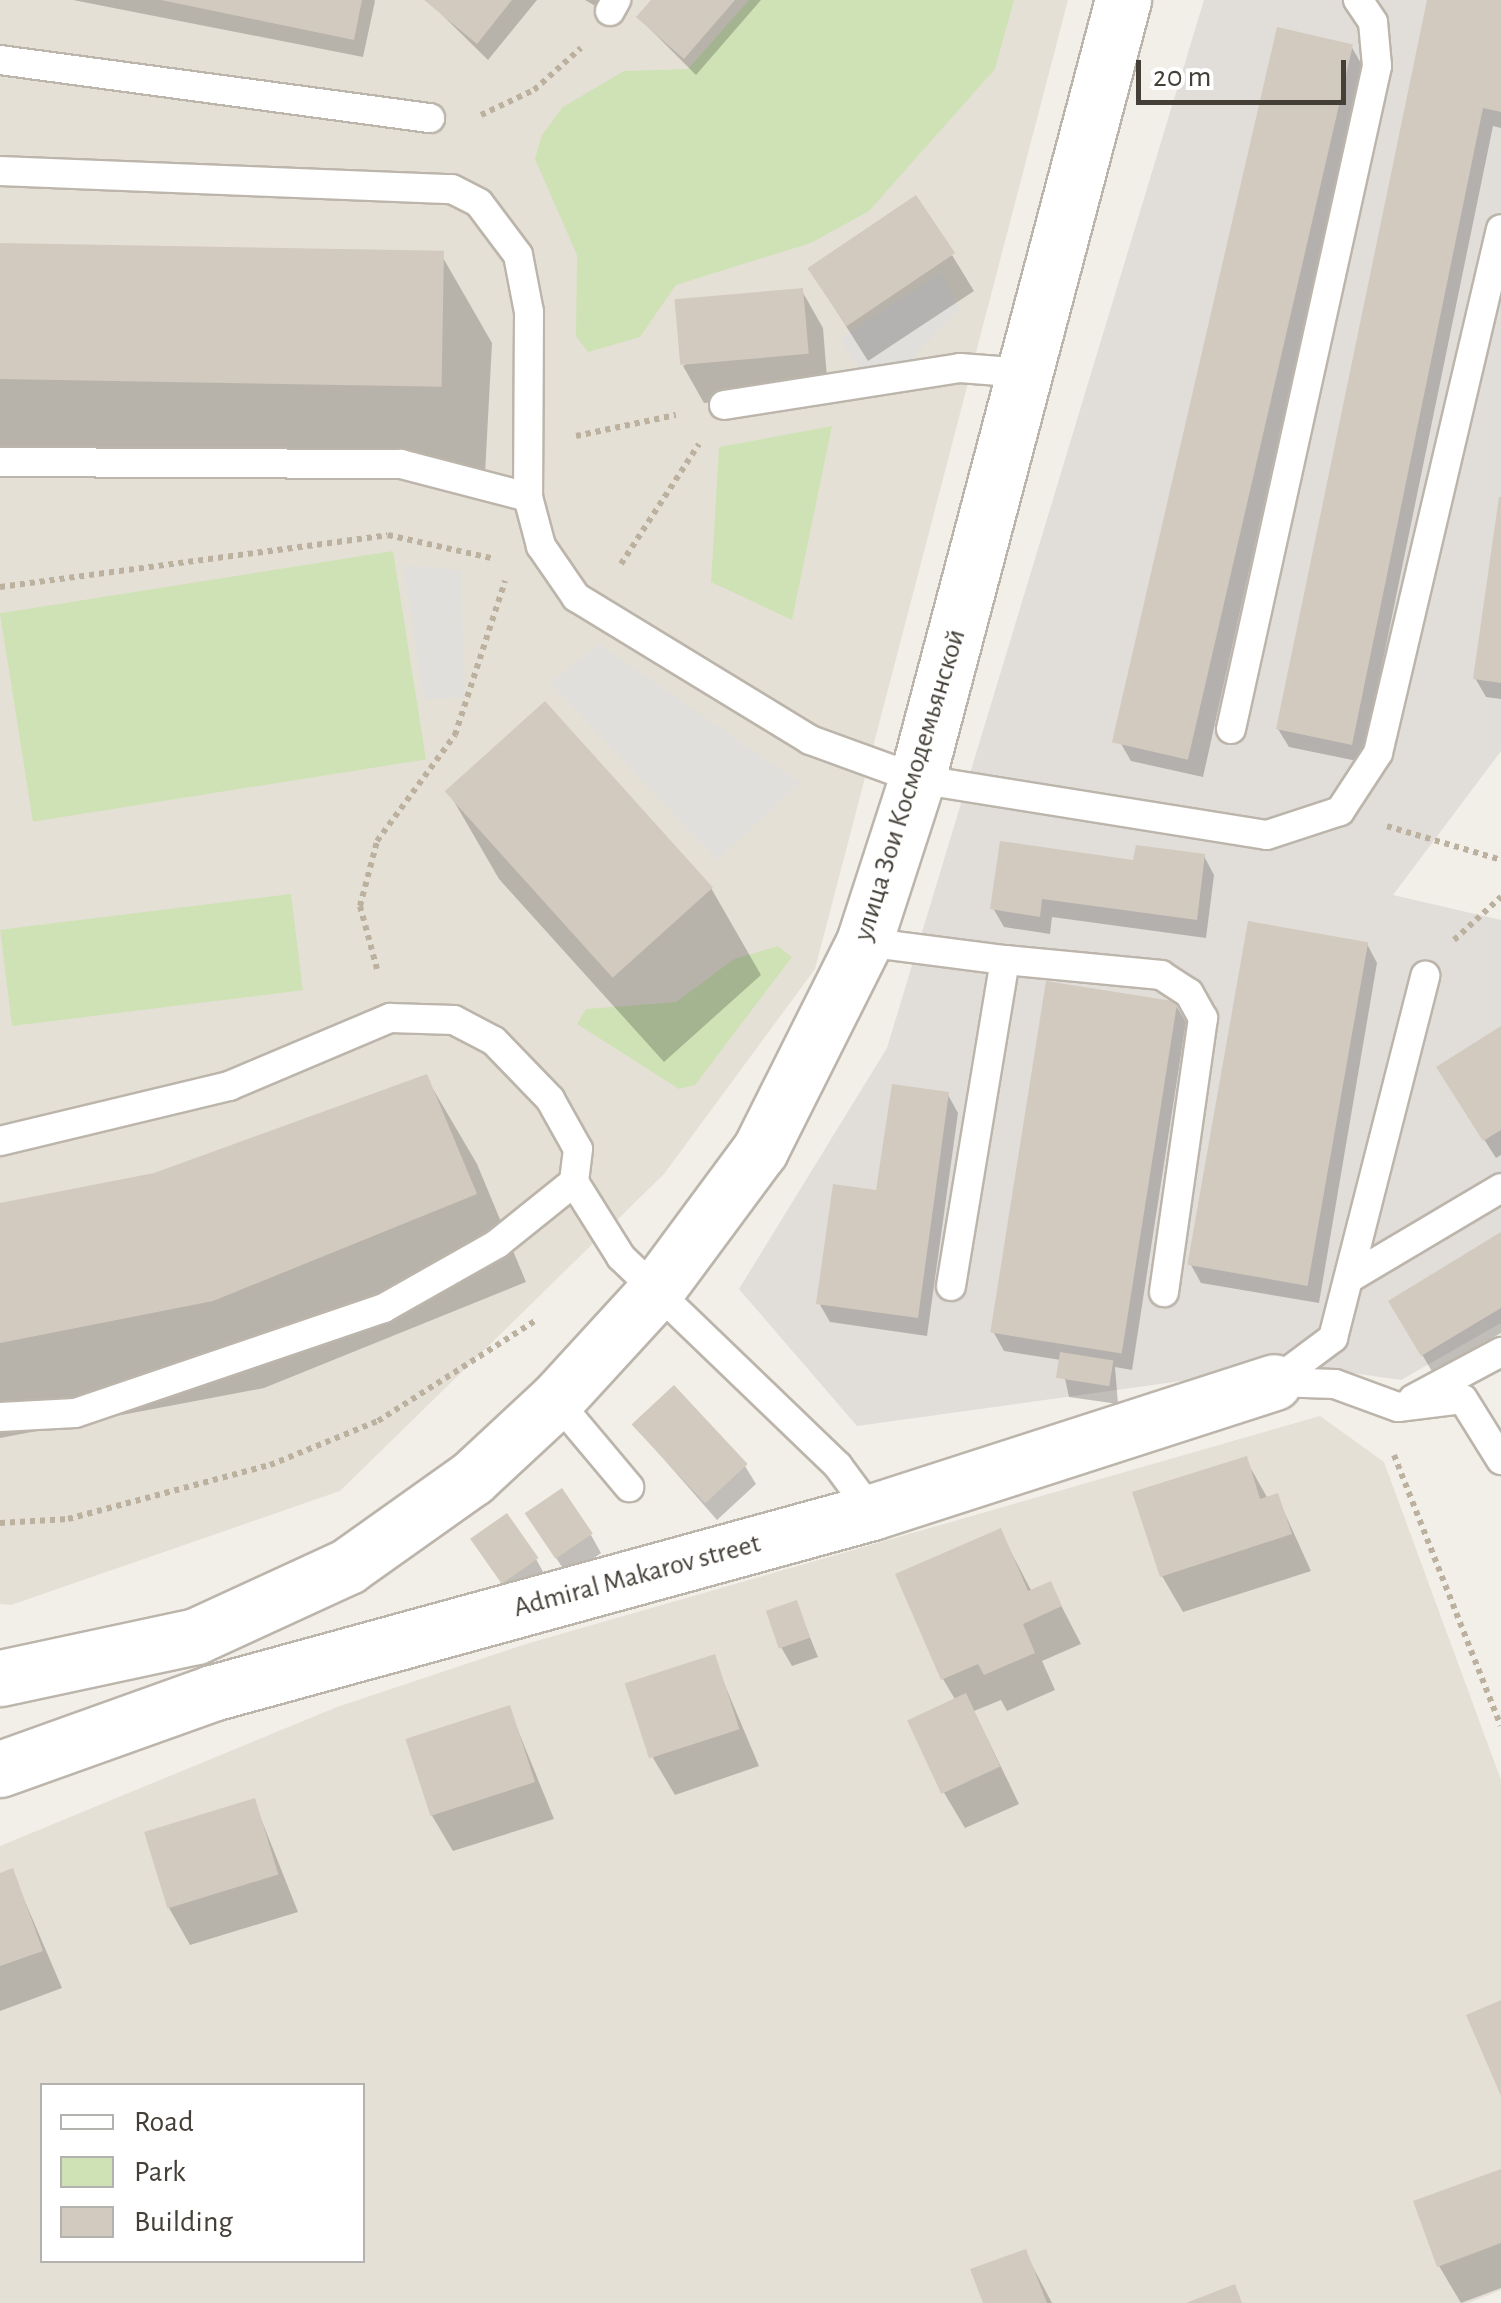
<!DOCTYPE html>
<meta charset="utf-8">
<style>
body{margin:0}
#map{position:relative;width:1501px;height:2303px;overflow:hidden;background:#f2eee8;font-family:"Alegreya Sans",sans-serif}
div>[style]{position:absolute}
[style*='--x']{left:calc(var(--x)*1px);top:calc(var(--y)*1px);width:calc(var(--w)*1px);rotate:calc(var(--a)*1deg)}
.residential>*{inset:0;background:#e5e0d6}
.industrial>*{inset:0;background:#e1ddd9}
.green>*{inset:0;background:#cfe2b5;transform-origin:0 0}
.parking>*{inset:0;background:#e1dfdc}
.shadow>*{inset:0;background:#0003}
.building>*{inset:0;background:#d2cabe;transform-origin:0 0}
.path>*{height:6px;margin-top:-3px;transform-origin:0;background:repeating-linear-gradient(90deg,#bcb09e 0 5px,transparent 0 10px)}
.roads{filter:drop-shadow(2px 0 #bcb5ab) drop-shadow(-2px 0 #bcb5ab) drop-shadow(0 2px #bcb5ab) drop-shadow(0 -2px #bcb5ab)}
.service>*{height:28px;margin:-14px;padding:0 14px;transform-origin:14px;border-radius:14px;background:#fff}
.minor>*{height:55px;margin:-27.5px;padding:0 27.5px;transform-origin:27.5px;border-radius:27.5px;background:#fff}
span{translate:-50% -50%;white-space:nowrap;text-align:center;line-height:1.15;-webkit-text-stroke:9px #fff;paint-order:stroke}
.street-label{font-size:28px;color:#443f37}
.legend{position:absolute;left:40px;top:2083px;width:325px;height:180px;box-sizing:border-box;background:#fff;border:2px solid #b4b2af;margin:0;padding:12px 18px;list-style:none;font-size:30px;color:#443f37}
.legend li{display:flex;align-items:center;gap:20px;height:50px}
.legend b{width:50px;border:2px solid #b4b2af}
.scale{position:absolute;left:1136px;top:60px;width:210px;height:45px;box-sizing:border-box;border:5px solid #443f37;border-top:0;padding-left:12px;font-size:30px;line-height:35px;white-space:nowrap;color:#443f37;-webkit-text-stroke:8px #fff;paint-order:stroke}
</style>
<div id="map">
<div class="residential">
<i style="clip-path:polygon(0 0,1068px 0,815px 969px,664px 1174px,340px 1491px,11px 1605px,0 1604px)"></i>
<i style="clip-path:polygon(evenodd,1320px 1416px,1384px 1462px,1501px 1780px,1501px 2290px,1469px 2303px,0 2303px,0 1846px,337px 1707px,526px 1644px,1320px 1416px,42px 2086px,362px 2086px,362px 2260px,42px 2260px,42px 2086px)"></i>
</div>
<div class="industrial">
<i style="clip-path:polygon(1204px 0,1501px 0,1501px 751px,1393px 895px,1501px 920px,1501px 1323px,1401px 1380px,1296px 1365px,857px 1426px,739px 1289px,887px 1048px)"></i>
</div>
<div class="green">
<i style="clip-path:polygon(749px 0,1014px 0,995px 69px,869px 211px,811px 243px,676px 285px,640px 337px,588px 352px,576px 336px,577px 255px,535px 159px,542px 135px,563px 107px,624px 71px,688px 69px)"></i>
<i style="clip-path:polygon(832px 426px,792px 620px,711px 582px,719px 447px)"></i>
<i style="left:393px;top:551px;width:211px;height:398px;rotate:81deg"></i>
<i style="left:291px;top:894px;width:97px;height:293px;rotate:83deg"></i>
<i style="clip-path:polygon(778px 946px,792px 957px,695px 1085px,679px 1089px,577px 1024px,586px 1009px,676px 1002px,734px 959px)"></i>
</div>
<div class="parking">
<i style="clip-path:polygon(942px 272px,959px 309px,878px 396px,840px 339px)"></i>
<i style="clip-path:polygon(403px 565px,461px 570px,465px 697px,424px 700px)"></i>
<i style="clip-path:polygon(599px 644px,800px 783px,717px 860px,550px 683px)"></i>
</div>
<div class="shadow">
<i style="clip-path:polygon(73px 0,374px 0,375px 1px,363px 57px)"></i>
<i style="clip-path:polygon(537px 0,488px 60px,429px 2px,430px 0)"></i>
<i style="clip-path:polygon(585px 0,619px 0,611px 15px)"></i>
<i style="clip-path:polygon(654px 0,761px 0,696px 75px,639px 18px)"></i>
<i style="clip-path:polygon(1429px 0,1501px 0,1501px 128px,1493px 126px,1362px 762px,1289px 747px,1278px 729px)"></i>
<i style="clip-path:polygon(1351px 46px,1362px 65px,1203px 777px,1131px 761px,1120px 742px)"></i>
<i style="clip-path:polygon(0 245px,442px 256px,492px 343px,485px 474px,0 464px)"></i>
<i style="clip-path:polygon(952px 255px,974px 291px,868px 361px,810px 269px)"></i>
<i style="clip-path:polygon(802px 291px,823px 328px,828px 391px,704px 403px,683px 366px)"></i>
<i style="clip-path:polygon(1501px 499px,1501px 699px,1486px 697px,1475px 678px)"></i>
<i style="clip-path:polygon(448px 791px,711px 888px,761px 975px,664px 1062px,499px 879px)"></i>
<i style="clip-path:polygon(1204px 856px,1214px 875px,1206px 938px,1052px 917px,1050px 934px,1004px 927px,993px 908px,1136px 862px)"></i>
<i style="clip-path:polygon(1367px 944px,1377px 963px,1319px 1303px,1201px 1283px,1191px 1265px)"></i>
<i style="clip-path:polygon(1175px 1004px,1186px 1022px,1132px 1370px,1115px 1367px,1118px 1404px,1069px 1397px,1061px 1360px,1004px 1351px,994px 1333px)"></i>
<i style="clip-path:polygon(1501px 1028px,1501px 1155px,1496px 1158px,1450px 1086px)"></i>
<i style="clip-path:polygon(426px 1077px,477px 1164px,526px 1282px,264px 1388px,0 1438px,0 1206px,155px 1175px)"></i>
<i style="clip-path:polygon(948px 1095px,958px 1113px,927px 1336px,830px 1322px,819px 1303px,878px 1193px)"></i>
<i style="clip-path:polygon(1501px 1235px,1501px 1333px,1433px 1373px,1391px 1302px)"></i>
<i style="clip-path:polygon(634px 1425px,745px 1466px,756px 1484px,717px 1520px)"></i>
<i style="clip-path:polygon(1245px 1458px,1268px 1499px,1277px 1496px,1311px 1571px,1183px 1612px,1162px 1576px)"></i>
<i style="clip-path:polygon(1000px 1531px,1032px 1592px,1050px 1584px,1081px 1644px,1042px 1661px,1055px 1690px,1007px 1711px,1001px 1700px,974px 1711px,1019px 1804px,965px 1828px,943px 1791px,956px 1701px,943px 1679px)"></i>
<i style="clip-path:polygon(539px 1532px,591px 1535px,601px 1553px,568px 1576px)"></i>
<i style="clip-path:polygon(484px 1557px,536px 1559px,546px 1577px,513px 1599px)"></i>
<i style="clip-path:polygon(796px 1603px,818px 1657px,792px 1666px,781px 1647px)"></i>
<i style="clip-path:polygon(713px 1657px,759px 1766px,675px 1795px,653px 1758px)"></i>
<i style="clip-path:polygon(509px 1708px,554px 1819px,453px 1851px,431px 1814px)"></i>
<i style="clip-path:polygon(254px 1801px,298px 1912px,190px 1945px,169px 1908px)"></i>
<i style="clip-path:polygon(12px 1871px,62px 1988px,0 2011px,0 1875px)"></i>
<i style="clip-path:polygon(1501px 2174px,1501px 2288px,1461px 2303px,1439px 2266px)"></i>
<i style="clip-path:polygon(1025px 2252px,1052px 2303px,986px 2303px)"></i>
</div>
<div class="building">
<i style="clip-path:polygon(161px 0,362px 0,354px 40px)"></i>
<i style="clip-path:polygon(424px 0,512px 0,477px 44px)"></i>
<i style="clip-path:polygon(651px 0,735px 0,684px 59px,636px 17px)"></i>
<i style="clip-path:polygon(1427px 0,1501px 0,1501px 112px,1483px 108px,1352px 745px,1276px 729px)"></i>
<i style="left:1277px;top:27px;width:78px;height:734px;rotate:13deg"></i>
<i style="left:916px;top:195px;width:70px;height:131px;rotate:56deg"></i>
<i style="left:0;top:243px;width:444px;height:136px;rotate:1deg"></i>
<i style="left:803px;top:288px;width:66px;height:129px;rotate:85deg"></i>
<i style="clip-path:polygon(1499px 497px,1501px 497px,1501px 683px,1473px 679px)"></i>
<i style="left:545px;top:701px;width:251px;height:135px;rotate:48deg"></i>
<i style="clip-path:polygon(1000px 841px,1133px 860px,1136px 845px,1205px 854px,1197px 920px,1042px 899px,1040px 917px,990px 909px)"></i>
<i style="left:1248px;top:921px;width:122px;height:349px;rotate:10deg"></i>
<i style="left:1046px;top:981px;width:133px;height:356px;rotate:9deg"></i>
<i style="clip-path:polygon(1501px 1026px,1501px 1130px,1483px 1141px,1436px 1067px)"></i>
<i style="clip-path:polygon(427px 1074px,477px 1194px,213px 1301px,0 1343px,0 1203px,154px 1173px)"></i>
<i style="clip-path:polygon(892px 1084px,949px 1092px,918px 1318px,816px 1304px,833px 1184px,876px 1190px)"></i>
<i style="clip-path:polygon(1501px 1232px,1501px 1308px,1421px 1356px,1388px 1301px)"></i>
<i style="left:1060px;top:1352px;width:54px;height:26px;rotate:9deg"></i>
<i style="left:674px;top:1385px;width:108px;height:58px;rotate:47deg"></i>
<i style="clip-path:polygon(1247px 1456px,1260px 1499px,1278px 1493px,1292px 1534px,1160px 1577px,1132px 1492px)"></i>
<i style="left:562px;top:1488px;width:55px;height:45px;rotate:56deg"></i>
<i style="left:507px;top:1513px;width:55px;height:45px;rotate:55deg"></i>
<i style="clip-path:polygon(1001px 1528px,1028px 1591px,1051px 1581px,1062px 1606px,1023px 1624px,1035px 1653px,984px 1675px,978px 1664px,941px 1680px,895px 1574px)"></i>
<i style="left:797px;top:1600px;width:40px;height:33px;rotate:71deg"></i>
<i style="left:715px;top:1654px;width:79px;height:95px;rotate:72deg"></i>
<i style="left:966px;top:1693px;width:81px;height:65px;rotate:65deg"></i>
<i style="left:510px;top:1705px;width:81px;height:110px;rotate:72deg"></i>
<i style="left:255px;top:1798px;width:80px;height:116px;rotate:73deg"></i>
<i style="clip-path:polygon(13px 1868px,43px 1951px,0 1966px,0 1873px)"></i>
<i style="clip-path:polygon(1501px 2000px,1501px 2096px,1466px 2015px)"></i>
<i style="clip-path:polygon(1501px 2169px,1501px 2243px,1437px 2267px,1413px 2201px)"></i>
<i style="clip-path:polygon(1026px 2249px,1047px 2303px,983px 2303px,970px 2269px)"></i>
<i style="clip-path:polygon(1235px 2284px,1242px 2303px,1186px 2303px)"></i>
</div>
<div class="path">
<i style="--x:481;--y:115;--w:59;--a:-25.3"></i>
<i style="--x:534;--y:90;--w:63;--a:-41.8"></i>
<i style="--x:576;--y:436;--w:102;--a:-11.9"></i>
<i style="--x:621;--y:564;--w:143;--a:-57"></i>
<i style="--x:0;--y:587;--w:391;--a:-7.6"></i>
<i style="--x:388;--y:535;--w:106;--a:12.6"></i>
<i style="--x:1387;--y:826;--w:119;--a:16.6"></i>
<i style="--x:1454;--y:940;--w:64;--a:-42.5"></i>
<i style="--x:377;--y:969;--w:65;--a:-105.1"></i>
<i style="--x:360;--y:906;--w:67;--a:-75.3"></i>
<i style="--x:377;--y:841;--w:132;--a:-53.7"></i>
<i style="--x:455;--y:735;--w:162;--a:-72"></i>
<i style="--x:1394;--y:1455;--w:291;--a:68.5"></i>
<i style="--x:0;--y:1523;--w:68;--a:-3.4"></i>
<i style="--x:68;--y:1519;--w:209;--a:-15"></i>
<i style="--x:270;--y:1465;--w:117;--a:-22.2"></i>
<i style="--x:378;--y:1421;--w:186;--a:-32.5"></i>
</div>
<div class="roads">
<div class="service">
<i style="--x:610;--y:11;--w:13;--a:-61"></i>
<i style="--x:0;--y:60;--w:434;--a:7.7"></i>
<i style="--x:0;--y:171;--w:452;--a:2.3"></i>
<i style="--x:452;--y:189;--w:30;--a:27"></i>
<i style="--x:479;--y:203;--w:65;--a:53.1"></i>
<i style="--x:518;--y:255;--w:58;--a:79.1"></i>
<i style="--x:529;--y:312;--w:185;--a:90.3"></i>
<i style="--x:528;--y:497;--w:51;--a:75.1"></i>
<i style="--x:541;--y:546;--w:62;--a:55.5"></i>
<i style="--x:576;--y:597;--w:274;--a:31.4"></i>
<i style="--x:810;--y:740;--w:114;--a:20"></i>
<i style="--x:917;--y:779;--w:354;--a:9.1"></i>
<i style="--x:1267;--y:835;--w:77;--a:-18.2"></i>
<i style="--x:1340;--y:811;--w:69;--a:-56.8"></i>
<i style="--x:1378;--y:753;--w:538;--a:-76.79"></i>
<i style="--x:724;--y:405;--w:239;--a:-8.9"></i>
<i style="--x:960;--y:368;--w:65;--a:4.4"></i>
<i style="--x:0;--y:462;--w:401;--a:0.3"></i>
<i style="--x:401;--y:464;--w:131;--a:14.6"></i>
<i style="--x:1231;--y:729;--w:679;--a:-77.58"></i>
<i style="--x:1377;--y:66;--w:44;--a:-95.2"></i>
<i style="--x:1373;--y:22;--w:27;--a:-124"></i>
<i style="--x:864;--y:942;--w:142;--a:7.3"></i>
<i style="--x:0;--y:1141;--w:236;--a:-13.5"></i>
<i style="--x:229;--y:1086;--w:175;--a:-22.9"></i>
<i style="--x:390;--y:1018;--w:64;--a:1.8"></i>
<i style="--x:454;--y:1020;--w:45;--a:27.7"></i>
<i style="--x:494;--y:1041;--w:81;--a:46"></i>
<i style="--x:550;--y:1099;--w:57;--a:60.8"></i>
<i style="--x:578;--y:1149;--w:33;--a:97"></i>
<i style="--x:574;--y:1182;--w:99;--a:141.2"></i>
<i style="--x:497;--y:1244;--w:130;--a:150.5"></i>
<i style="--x:384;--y:1308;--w:326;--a:161.2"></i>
<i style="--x:75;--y:1413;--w:75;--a:176.9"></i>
<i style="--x:574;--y:1182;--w:89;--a:57.9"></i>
<i style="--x:621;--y:1257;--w:301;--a:43.9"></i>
<i style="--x:838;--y:1466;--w:57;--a:53.5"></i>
<i style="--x:1353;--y:1276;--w:172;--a:-30.7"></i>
<i style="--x:951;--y:1286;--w:330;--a:-80.6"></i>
<i style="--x:1005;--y:960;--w:157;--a:5.5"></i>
<i style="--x:1161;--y:975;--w:33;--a:33"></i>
<i style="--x:1189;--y:993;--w:29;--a:61"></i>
<i style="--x:1203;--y:1018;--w:277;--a:98.1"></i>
<i style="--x:1274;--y:1382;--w:74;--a:-36.7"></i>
<i style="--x:1333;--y:1338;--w:374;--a:-75.7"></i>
<i style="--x:1274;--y:1382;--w:61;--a:1.9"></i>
<i style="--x:1335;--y:1384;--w:67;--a:20.1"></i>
<i style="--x:1398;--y:1407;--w:65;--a:-7"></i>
<i style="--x:1463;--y:1399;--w:72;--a:58.1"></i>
<i style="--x:1413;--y:1399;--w:100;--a:-28.1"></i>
<i style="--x:556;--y:1400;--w:114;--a:50"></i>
</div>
<div class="minor">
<i style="--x:0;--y:1678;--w:200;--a:-12.1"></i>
<i style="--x:196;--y:1636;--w:167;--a:-24.7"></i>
<i style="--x:348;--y:1566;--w:152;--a:-35.4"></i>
<i style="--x:472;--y:1478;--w:115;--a:-42.9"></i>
<i style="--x:556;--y:1400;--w:145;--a:-47.5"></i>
<i style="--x:654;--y:1293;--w:178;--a:-53.5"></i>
<i style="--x:760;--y:1150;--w:233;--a:-63.4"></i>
<i style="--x:864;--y:942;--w:171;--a:-72"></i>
<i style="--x:917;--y:779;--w:806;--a:-75.19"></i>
<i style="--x:0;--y:1769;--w:225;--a:-19.7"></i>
<i style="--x:212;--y:1693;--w:684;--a:-15.34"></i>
<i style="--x:872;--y:1512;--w:422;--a:-17.9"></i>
</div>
</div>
<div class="street-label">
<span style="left:910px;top:785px;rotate:-73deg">улица Зои Космодемьянской</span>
<span style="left:637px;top:1576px;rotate:-15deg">Admiral Makarov street</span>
</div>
<ul class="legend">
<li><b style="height:12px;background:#fff"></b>Road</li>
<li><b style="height:28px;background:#cfe2b5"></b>Park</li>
<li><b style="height:28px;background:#d2cabe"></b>Building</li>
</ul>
<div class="scale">20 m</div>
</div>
